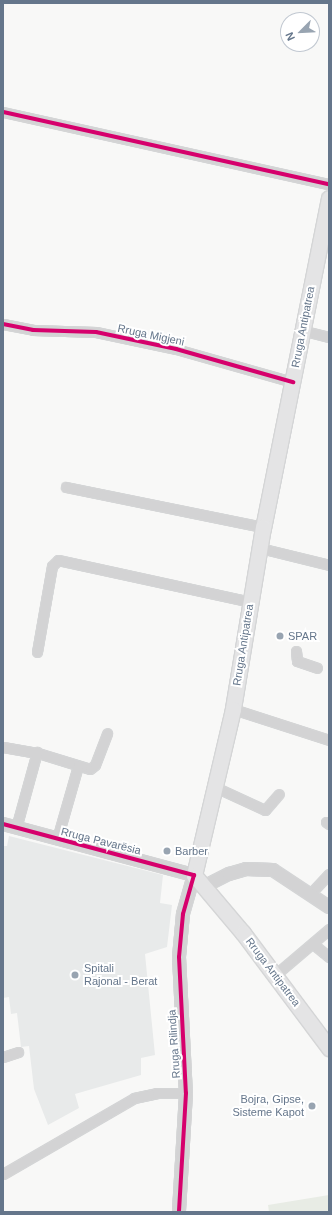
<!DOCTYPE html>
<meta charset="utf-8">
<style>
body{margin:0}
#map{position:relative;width:332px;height:1215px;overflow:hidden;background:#f8f8f7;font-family:Arial,sans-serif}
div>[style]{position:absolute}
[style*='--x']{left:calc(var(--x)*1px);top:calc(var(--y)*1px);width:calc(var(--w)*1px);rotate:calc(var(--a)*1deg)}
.built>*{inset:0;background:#e8eaea}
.green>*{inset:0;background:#e8ece5}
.roads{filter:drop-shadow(1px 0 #d4d5d6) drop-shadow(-1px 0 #d4d5d6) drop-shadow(0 1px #d4d5d6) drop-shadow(0 -1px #d4d5d6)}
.minor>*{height:9px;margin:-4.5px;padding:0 4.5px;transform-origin:4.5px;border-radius:4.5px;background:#d3d3d4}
.tertiary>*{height:12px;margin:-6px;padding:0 6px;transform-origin:6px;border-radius:6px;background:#d3d3d4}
.primary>*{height:15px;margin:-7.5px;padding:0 7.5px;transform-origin:7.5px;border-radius:7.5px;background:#e4e4e5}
.cycleway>*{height:4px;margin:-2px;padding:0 2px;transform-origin:2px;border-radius:2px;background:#d6006c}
.dots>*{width:11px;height:11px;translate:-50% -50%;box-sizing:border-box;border:2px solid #fff;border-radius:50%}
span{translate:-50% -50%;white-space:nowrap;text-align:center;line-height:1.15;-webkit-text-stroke:4px #fff;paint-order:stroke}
.street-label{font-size:11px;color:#65768b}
.poi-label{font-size:11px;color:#65768b}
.left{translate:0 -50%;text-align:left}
.right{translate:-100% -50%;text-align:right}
.frame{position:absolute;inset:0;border:4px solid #65768b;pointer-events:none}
.north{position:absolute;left:280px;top:12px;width:40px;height:40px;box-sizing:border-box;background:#fff;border:1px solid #c1c8d1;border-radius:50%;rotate:246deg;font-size:11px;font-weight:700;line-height:16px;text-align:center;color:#65768b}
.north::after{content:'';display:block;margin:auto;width:14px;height:18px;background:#98a4b1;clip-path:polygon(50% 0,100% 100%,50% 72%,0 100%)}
</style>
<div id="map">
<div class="built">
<i style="clip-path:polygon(9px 836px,163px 875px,160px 903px,172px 905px,167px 947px,145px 954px,155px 1055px,141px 1058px,141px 1075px,75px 1094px,79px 1108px,48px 1125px,34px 1089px,29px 1046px,21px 1047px,17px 1013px,11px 1014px,9px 997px,3px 998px,3px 846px,7px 846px)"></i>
</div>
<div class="green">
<i style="clip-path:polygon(329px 1195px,329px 1212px,269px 1212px,268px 1205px)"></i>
</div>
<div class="roads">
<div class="minor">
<i style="--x:3;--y:112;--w:334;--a:12.5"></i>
<i style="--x:3;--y:324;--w:31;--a:11"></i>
<i style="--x:33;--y:330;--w:63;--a:1.8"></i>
<i style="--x:96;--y:332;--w:82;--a:12"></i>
<i style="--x:176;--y:349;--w:122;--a:15.8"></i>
<i style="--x:301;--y:330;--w:29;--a:14"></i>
<i style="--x:66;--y:487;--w:201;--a:11.5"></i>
<i style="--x:260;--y:548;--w:71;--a:13.8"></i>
<i style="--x:296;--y:651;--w:10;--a:84"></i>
<i style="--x:297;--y:661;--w:21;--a:19"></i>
<i style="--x:37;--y:652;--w:87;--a:-80.1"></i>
<i style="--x:52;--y:566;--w:8;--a:-45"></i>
<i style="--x:58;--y:560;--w:197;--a:12.3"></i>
<i style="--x:233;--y:709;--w:101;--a:17.9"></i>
<i style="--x:3;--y:747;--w:36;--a:10"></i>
<i style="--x:38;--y:753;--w:54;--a:17.1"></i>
<i style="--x:90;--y:769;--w:6;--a:-39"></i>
<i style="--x:95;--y:765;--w:34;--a:-69"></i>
<i style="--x:215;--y:787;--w:55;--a:24.7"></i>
<i style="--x:265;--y:810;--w:21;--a:-49"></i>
<i style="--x:326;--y:822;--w:4;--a:34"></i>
<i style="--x:16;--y:828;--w:79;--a:-74.6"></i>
<i style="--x:57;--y:839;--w:76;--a:-74"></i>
<i style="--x:311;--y:893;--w:26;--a:-47"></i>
<i style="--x:313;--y:944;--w:21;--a:39"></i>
<i style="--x:275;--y:975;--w:71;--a:-40.4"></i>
<i style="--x:3;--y:1057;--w:16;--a:-18"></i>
<i style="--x:3;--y:1174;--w:151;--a:-30.1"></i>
<i style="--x:134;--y:1098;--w:24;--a:-12"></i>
<i style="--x:157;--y:1093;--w:29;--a:0"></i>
</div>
<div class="tertiary">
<i style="--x:3;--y:824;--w:198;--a:15"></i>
<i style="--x:194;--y:875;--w:41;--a:105.8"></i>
<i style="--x:183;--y:914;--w:43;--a:95.3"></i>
<i style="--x:179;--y:957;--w:136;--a:87.1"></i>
<i style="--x:186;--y:1093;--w:119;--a:93.4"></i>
<i style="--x:205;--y:886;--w:27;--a:-27"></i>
<i style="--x:229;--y:874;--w:18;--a:-16"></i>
<i style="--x:246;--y:869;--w:27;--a:2"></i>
<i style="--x:273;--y:870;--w:67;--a:33.5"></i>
</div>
<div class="primary">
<i style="--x:329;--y:198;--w:336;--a:101.3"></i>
<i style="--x:263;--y:527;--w:184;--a:99.4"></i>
<i style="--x:233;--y:709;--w:171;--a:103.2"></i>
<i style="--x:194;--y:875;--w:76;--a:49.8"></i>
<i style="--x:243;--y:933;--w:144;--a:53.2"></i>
</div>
</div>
<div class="cycleway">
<i style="--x:3;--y:112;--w:334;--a:12.5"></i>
<i style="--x:3;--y:324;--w:31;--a:11"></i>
<i style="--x:33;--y:330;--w:63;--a:1.8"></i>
<i style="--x:96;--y:332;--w:82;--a:12"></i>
<i style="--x:176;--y:349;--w:122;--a:15.8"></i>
<i style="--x:3;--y:824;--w:198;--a:15"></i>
<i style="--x:194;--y:875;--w:41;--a:105.8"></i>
<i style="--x:183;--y:914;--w:43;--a:95.3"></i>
<i style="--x:179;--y:957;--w:136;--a:87.1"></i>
<i style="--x:186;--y:1093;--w:119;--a:93.4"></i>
</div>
<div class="dots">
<i style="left:280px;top:636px;background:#98a4b1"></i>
<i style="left:167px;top:851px;background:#98a4b1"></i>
<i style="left:75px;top:975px;background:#98a4b1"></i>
<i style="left:312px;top:1106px;background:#98a4b1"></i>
</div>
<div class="street-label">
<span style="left:303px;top:327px;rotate:-79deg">Rruga Antipatrea</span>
<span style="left:151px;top:335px;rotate:12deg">Rruga Migjeni</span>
<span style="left:243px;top:645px;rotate:-81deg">Rruga Antipatrea</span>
<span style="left:101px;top:841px;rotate:14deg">Rruga Pavarësia</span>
<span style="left:273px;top:972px;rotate:53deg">Rruga Antipatrea</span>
<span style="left:174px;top:1044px;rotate:-94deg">Rruga Rilindja</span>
</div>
<div class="poi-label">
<span class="left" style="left:288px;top:636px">SPAR</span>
<span class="left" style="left:175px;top:851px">Barber</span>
<span class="left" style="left:84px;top:975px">Spitali<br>Rajonal - Berat</span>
<span class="right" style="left:304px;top:1106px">Bojra, Gipse,<br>Sisteme Kapot</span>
</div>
<div class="frame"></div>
<div class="north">N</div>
</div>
